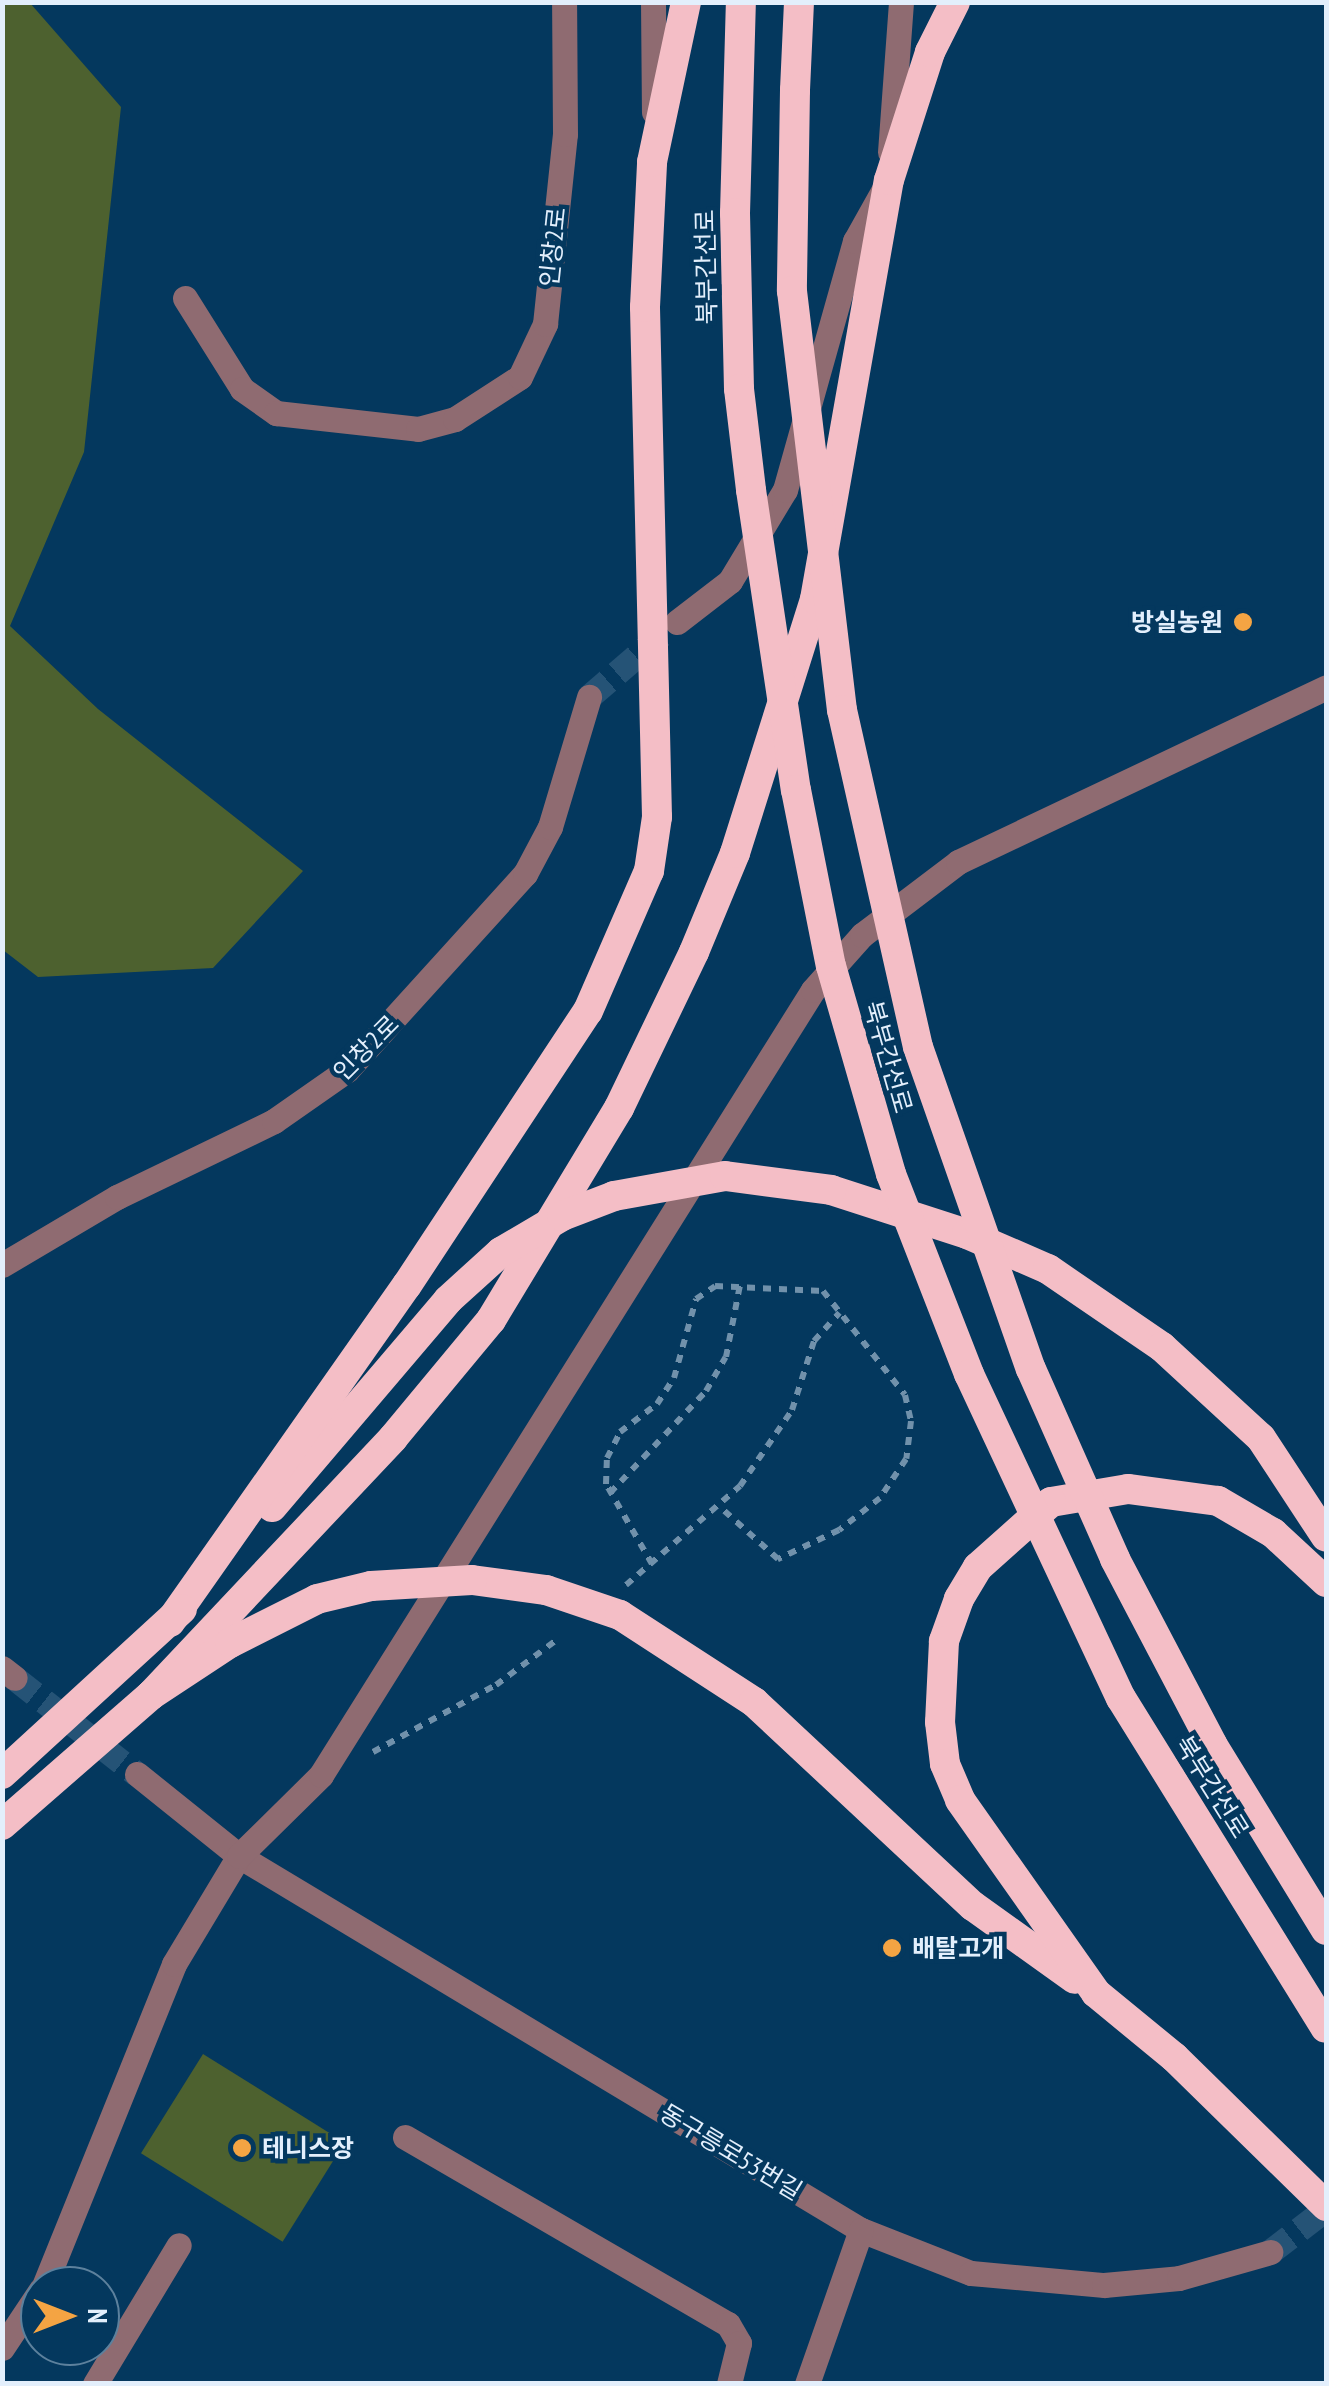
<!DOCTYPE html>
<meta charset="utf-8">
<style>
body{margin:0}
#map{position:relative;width:1329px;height:2386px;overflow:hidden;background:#04385e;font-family:"PT Sans Narrow","Noto Sans KR",sans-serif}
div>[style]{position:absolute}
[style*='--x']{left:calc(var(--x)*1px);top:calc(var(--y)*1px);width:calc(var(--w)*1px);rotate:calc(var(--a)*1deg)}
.green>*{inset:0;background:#4d612f;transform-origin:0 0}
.minor-tunnel>*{height:25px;margin-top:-12.5px;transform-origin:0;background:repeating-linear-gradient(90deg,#255376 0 25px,transparent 0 37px)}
.path>*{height:6px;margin-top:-3px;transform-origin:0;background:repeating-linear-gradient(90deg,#7191ab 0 8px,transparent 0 16px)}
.minor>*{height:25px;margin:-12.5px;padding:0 12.5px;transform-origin:12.5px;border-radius:12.5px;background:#8f6b71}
.highway>*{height:30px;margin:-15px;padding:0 15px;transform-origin:15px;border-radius:15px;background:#f4bec6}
.highway-bridge>*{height:30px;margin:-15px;padding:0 15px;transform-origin:15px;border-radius:15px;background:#f4bec6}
.dots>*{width:28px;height:28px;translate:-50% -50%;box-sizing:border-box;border:5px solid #04385e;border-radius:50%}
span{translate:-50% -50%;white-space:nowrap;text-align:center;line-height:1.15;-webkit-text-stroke:9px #04385e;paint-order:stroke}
.street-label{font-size:25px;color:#e3effc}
.poi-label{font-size:25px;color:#e3effc;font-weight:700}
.right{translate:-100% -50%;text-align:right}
.left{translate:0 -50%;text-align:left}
.frame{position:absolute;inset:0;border:5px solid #e3effc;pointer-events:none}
.north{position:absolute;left:20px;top:2266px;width:100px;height:100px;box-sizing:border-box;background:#04385e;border:2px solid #5d819d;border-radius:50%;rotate:90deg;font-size:28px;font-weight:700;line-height:40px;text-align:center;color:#e3effc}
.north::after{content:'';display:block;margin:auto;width:35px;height:45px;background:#f4a443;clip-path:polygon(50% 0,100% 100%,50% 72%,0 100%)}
</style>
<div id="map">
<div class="green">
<i style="clip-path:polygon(2px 3px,30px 3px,121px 107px,84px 452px,10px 626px,98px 709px,303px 871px,213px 968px,38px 977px,3px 950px)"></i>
<i style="left:203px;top:2054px;width:167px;height:117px;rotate:32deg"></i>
</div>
<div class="minor-tunnel">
<i style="--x:589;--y:697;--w:95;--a:-40.7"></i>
<i style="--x:15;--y:1678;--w:155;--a:38.2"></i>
<i style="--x:1270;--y:2252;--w:71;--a:-37.5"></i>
</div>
<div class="path">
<i style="--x:610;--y:1493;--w:140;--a:-46.7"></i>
<i style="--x:706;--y:1391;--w:39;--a:-60"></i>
<i style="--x:726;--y:1357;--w:73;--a:-79"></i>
<i style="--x:652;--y:1564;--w:92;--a:-119.9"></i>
<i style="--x:606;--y:1484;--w:26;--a:-88"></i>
<i style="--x:607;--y:1458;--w:29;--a:-63"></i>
<i style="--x:620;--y:1432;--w:46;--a:-37.1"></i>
<i style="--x:657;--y:1404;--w:31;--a:-57"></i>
<i style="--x:674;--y:1378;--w:82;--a:-74.4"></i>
<i style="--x:696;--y:1299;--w:23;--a:-34"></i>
<i style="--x:715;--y:1286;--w:108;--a:2.7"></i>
<i style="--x:823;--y:1291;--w:132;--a:51.7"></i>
<i style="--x:905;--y:1395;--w:27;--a:77"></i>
<i style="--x:911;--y:1421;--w:38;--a:97"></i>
<i style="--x:906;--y:1459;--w:47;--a:123.7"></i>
<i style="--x:880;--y:1498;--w:52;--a:142"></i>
<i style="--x:839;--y:1530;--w:68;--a:154.6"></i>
<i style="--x:778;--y:1559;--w:79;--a:-138.1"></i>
<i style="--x:626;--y:1585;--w:151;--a:-41"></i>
<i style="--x:740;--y:1486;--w:92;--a:-55.6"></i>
<i style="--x:792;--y:1410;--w:72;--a:-72.3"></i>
<i style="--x:814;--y:1341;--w:38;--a:-48"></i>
<i style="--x:373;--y:1752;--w:140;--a:-28.6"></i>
<i style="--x:496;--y:1685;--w:79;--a:-36.7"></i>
</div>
<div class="minor">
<i style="--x:653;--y:2;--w:110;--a:89.5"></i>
<i style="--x:890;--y:152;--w:150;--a:-85.8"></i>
<i style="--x:185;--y:298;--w:107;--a:57.9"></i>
<i style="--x:242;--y:389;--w:42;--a:35.2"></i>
<i style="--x:276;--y:413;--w:143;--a:6.4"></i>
<i style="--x:418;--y:429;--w:38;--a:-15"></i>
<i style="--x:455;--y:419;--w:77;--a:-32.9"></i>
<i style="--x:520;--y:377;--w:59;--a:-64.7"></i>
<i style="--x:545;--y:324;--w:191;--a:-84"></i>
<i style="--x:565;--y:134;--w:132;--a:-90.4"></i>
<i style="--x:677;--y:622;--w:67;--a:-37.7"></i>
<i style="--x:730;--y:581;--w:106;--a:-58.9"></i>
<i style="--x:785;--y:490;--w:259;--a:-74.3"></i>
<i style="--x:855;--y:241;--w:57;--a:-60.8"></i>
<i style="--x:2;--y:1265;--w:134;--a:-30.6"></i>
<i style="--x:117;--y:1197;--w:174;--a:-25.8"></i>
<i style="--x:274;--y:1121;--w:89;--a:-34.9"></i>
<i style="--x:347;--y:1070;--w:265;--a:-47.8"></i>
<i style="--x:525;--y:874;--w:53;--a:-62"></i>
<i style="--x:550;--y:827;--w:136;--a:-73.3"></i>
<i style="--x:2;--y:1668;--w:16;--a:38"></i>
<i style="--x:137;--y:1774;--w:131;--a:38.8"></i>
<i style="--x:239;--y:1856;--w:726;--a:31.02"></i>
<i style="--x:861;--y:2230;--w:118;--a:21.4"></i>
<i style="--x:971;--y:2273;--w:134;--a:5.2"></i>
<i style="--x:1104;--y:2285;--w:75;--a:-5.3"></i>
<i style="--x:1179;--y:2278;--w:95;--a:-15.9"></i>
<i style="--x:405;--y:2137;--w:373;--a:30.1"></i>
<i style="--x:728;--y:2324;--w:22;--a:60"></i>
<i style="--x:739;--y:2343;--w:42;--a:103.7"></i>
<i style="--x:44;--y:2286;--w:347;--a:-68"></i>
<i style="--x:174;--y:1964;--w:126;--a:-59"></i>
<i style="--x:239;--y:1856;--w:115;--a:-44.6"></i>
<i style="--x:321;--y:1775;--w:926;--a:-57.92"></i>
<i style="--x:813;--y:990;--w:74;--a:-48.3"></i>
<i style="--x:862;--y:935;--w:121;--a:-37.2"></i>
<i style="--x:958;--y:862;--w:407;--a:-25.4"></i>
<i style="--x:2;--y:2348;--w:69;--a:-56.3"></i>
<i style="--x:95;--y:2384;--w:162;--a:-58.9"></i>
<i style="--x:807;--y:2384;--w:163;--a:-70.7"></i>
</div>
<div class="highway">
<i style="--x:795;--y:90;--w:88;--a:-87.4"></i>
<i style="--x:735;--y:213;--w:211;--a:-88.4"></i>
<i style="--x:831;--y:1190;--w:143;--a:17.9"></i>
<i style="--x:967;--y:1234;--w:88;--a:23.4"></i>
<i style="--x:1048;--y:1269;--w:138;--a:34.4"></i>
<i style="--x:1162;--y:1347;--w:134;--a:42.6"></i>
<i style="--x:1261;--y:1438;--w:118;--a:56.7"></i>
<i style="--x:272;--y:1507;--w:272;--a:-49.6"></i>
<i style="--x:1115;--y:1559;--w:209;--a:62.3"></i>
<i style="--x:1212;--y:1744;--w:218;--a:58.5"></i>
<i style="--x:472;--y:1580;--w:75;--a:7.7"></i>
<i style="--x:546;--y:1590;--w:78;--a:18.7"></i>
<i style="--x:620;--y:1615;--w:160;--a:33"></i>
<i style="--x:754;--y:1702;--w:299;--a:43"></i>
<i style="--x:973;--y:1906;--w:125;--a:35.6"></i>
<i style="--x:1326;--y:1582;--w:72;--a:-137.2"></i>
<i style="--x:1273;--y:1533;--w:64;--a:-149.8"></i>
<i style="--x:1218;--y:1501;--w:91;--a:-172.4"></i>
<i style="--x:1128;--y:1489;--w:78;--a:170.4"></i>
<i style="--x:1051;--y:1502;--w:98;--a:138.3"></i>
<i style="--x:978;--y:1567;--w:37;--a:121"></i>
<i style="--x:959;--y:1599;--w:45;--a:109.7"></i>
<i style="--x:944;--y:1641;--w:81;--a:92.8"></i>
<i style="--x:940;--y:1722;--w:42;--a:83.2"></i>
<i style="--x:945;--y:1764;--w:39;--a:67"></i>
<i style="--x:960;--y:1800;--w:236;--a:54.8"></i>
<i style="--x:1096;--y:1993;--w:101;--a:39.4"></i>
<i style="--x:1174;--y:2057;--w:213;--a:44.4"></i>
<i style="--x:170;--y:1622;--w:412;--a:-54.9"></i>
<i style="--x:407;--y:1285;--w:328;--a:-56.6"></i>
<i style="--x:588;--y:1011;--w:153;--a:-66.5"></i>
<i style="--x:649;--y:871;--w:55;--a:-81.6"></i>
<i style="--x:657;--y:817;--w:510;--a:-91.35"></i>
<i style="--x:645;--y:307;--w:145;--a:-87.2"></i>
<i style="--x:652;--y:162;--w:164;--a:-78"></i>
<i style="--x:151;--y:1695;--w:353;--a:-46.7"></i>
<i style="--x:393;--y:1438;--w:153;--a:-50.3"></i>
<i style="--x:491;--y:1320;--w:248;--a:-58.9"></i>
<i style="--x:619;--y:1108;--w:173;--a:-64.3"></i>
<i style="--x:694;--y:952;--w:107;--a:-67.5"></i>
<i style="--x:735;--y:853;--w:266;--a:-72.5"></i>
<i style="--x:815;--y:599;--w:425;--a:-80"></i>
<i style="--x:889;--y:180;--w:134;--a:-72.2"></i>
<i style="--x:930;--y:52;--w:56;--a:-63.4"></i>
<i style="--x:1121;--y:1698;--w:388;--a:58.2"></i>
<i style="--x:2;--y:1774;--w:244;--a:-42.5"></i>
<i style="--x:2;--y:1825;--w:198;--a:-41.1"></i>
<i style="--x:151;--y:1695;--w:95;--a:-33.4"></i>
<i style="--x:230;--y:1643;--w:97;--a:-26.8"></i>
<i style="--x:317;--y:1599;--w:56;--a:-13.5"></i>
</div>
<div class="highway-bridge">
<i style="--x:795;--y:90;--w:201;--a:90.9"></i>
<i style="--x:792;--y:291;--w:422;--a:83.2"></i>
<i style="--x:842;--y:710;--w:345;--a:77.3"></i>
<i style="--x:918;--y:1047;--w:341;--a:70.7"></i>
<i style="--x:1031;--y:1369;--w:208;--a:66.1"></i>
<i style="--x:735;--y:213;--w:176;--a:88.7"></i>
<i style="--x:739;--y:389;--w:102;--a:83.2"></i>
<i style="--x:751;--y:490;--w:303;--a:81.5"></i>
<i style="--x:796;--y:790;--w:179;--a:78.8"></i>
<i style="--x:831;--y:966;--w:216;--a:73.9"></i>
<i style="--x:891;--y:1174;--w:215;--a:68.7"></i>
<i style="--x:969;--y:1374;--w:358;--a:64.9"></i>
<i style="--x:448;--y:1300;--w:72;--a:-42.2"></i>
<i style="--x:501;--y:1252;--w:71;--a:-30.5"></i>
<i style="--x:562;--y:1216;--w:56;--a:-21"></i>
<i style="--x:614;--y:1196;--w:113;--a:-10.2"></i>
<i style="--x:725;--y:1176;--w:107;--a:7.5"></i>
<i style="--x:371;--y:1586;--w:101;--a:-3.4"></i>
</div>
<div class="dots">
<i style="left:1243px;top:622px;background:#f4a443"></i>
<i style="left:892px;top:1948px;background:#f4a443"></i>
<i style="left:242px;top:2148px;background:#f4a443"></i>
</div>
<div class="street-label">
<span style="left:553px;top:247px;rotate:-84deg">인창2로</span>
<span style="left:706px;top:267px;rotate:-91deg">북부간선로</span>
<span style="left:366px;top:1048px;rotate:-45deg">인창2로</span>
<span style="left:888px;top:1057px;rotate:74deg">북부간선로</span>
<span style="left:1212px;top:1787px;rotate:58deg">북부간선로</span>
<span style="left:731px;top:2152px;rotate:31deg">동구릉로53번길</span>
</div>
<div class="poi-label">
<span class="right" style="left:1223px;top:622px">방실농원</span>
<span class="left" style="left:912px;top:1948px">배탈고개</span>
<span class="left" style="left:262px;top:2148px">테니스장</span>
</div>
<div class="frame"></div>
<div class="north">N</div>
</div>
